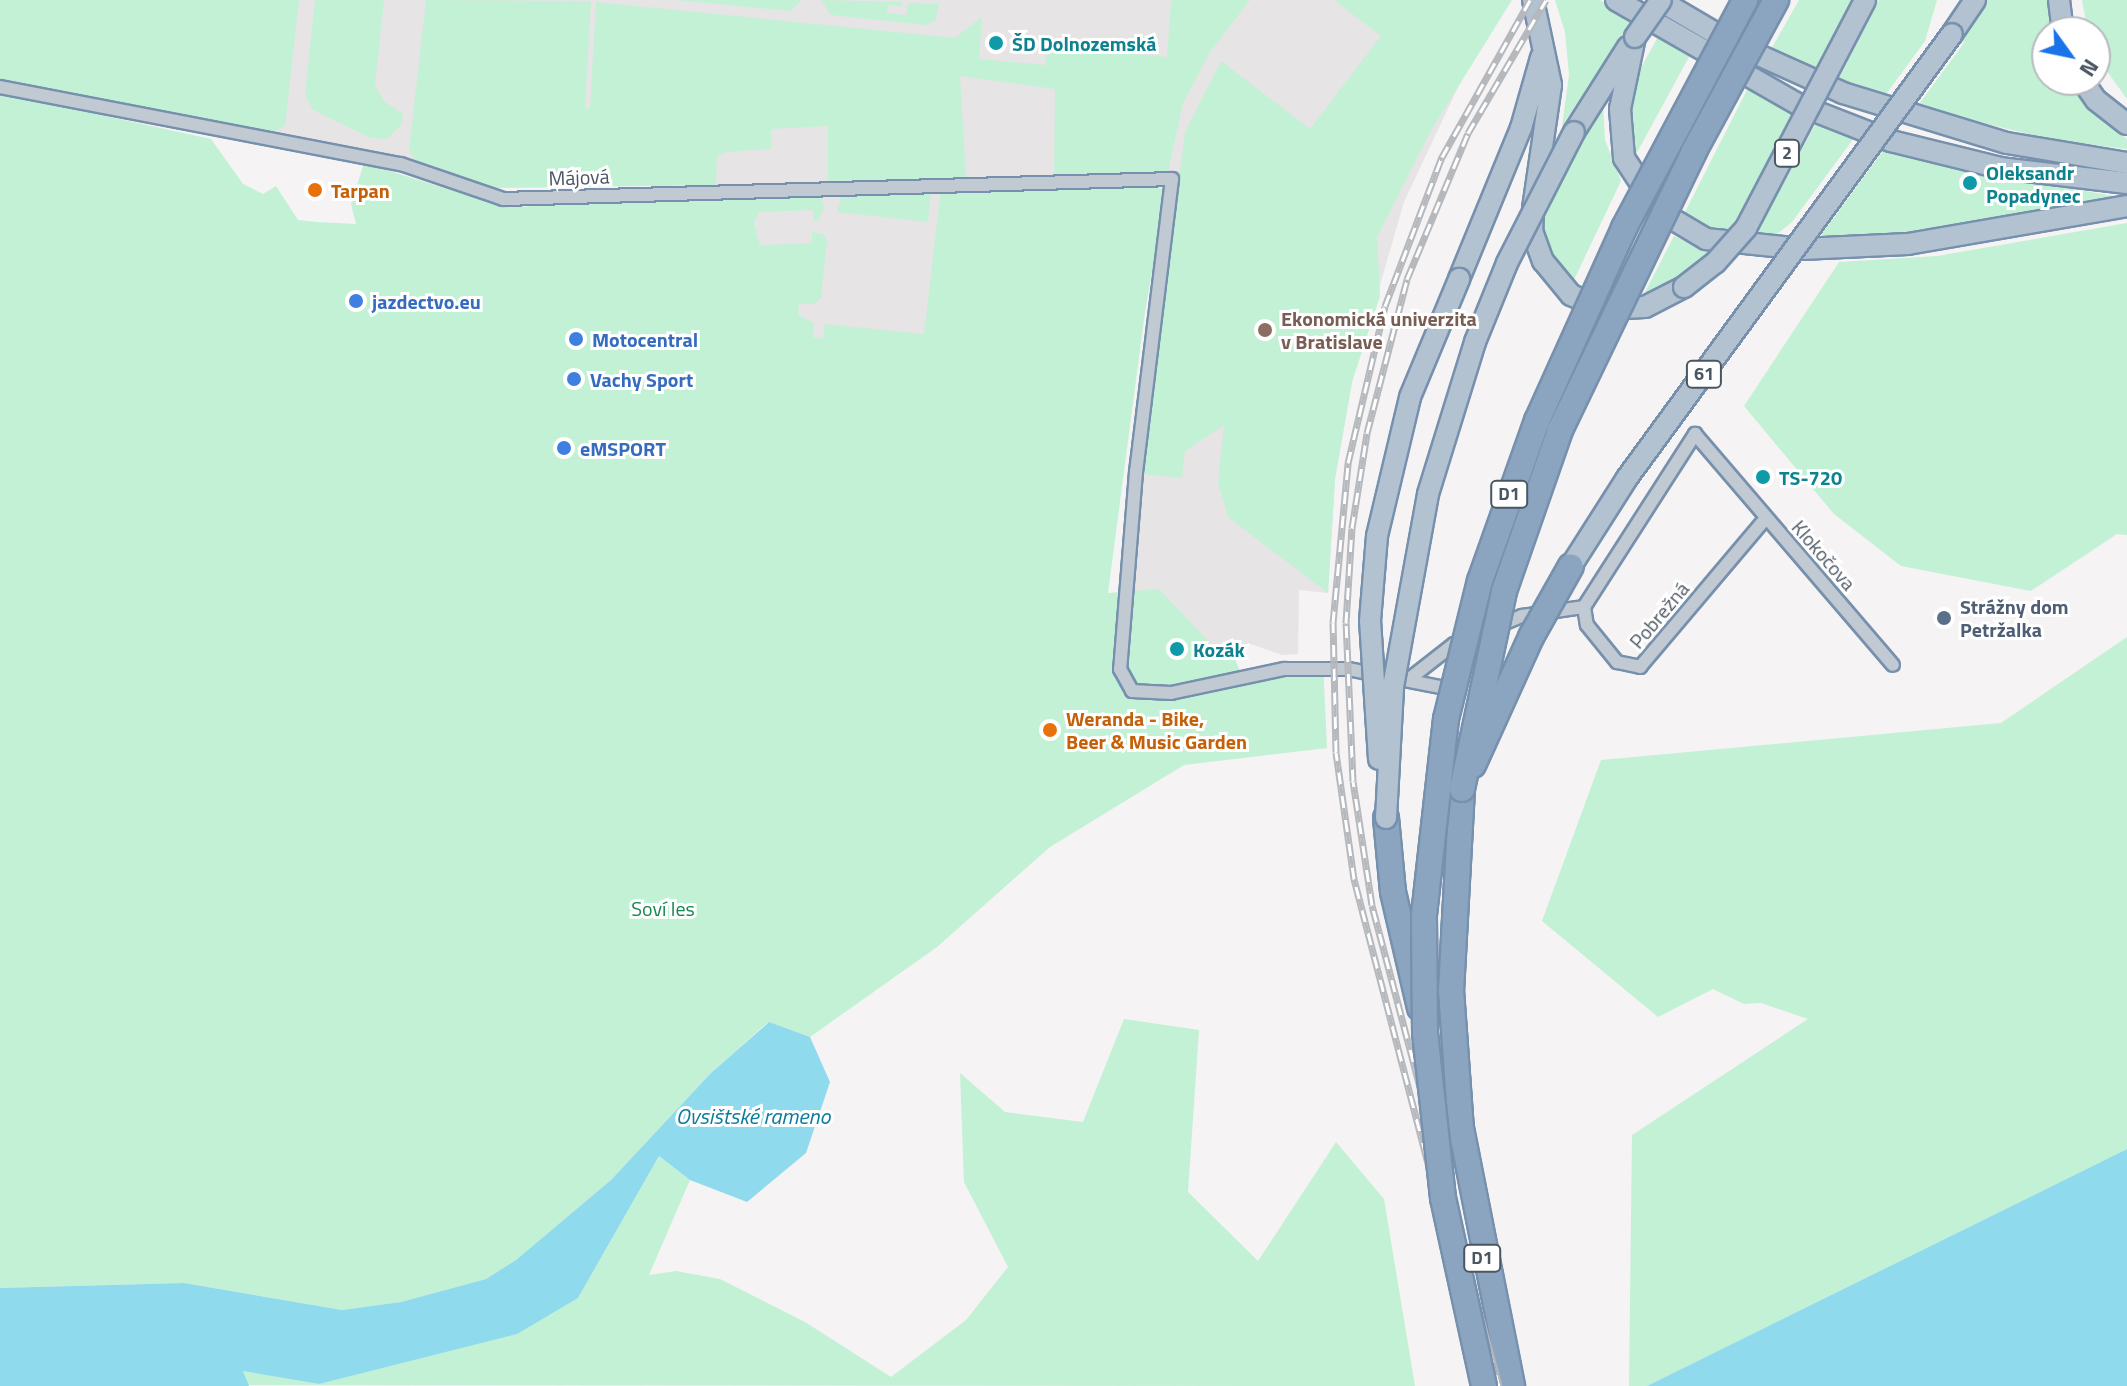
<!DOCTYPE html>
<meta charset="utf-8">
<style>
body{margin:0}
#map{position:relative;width:2127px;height:1386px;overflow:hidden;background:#f5f3f3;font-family:"Titillium Web",sans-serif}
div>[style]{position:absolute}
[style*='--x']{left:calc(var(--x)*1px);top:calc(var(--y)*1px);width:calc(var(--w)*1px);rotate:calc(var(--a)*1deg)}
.education>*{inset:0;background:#e6e4e5}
.green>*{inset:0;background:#c3f1d5}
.water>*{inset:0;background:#90daee}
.roads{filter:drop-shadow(2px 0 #7690ad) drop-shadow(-2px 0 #7690ad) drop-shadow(0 2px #7690ad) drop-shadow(0 -2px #7690ad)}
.minor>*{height:12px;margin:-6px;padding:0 6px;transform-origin:6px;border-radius:6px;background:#c1cad2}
.primary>*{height:20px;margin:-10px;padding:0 10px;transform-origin:10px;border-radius:10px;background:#b3c2d1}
.motorway>*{height:24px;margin:-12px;padding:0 12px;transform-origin:12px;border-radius:12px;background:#8ba5c1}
.rail>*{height:7px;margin-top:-3.5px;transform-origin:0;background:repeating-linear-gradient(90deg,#fff 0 12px,#b5b8bd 0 24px);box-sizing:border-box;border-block:2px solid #b5b8bd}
.bridges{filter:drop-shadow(2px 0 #7690ad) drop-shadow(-2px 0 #7690ad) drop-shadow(0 2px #7690ad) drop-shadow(0 -2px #7690ad)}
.primary-bridge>*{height:20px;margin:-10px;padding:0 10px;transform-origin:10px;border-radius:10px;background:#b3c2d1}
.motorway-bridge>*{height:24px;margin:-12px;padding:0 12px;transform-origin:12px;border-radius:12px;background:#8ba5c1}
.dots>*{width:22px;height:22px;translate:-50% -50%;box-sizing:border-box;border:4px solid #fff;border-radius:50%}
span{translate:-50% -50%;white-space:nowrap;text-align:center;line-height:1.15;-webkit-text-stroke:6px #fff;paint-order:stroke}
.shield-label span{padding:2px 6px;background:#fff;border:2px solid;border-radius:6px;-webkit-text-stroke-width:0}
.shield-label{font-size:18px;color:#4a5661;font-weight:700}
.culture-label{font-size:20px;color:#0d838f;font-weight:700}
.left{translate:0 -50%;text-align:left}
.street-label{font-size:20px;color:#4a5661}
.food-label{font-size:20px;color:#c56008;font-weight:700}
.shop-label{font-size:20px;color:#366cbe;font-weight:700}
.education-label{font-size:20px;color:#785e54;font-weight:700}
.service-label{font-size:20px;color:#4e5e75;font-weight:700}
.park-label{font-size:20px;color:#17864f}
.water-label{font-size:22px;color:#0c7c9b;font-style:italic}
.north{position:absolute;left:2031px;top:16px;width:80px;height:80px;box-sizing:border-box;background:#fff;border:2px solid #b7bbc0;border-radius:50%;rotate:123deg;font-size:22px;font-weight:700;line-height:32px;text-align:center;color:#4a5661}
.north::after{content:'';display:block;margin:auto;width:28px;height:36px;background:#1a73e8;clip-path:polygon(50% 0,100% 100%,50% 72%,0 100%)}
</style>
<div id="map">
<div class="education">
<i style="clip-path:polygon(88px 0,1434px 0,1467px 68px,1404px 202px,1352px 382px,1335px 479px,1328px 593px,1299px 590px,1298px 654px,1282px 655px,1248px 643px,1243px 657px,1133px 615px,1142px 474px,1181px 175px,967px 178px,979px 202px,945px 334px,811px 351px,716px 185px,488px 188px,267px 134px)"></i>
</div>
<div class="green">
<i style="clip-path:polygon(0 0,299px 0,285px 126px,267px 134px,0 85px)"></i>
<i style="clip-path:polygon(315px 0,384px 0,375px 86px,385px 102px,403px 114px,401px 125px,387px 139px,371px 138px,313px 110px,305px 95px)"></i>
<i style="clip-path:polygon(426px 0,591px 1px,585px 110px,590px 108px,596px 2px,955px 38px,982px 17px,979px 59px,1045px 65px,1049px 45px,1167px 57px,1171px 0,1250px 0,1210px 52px,1183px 103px,1168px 172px,1054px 176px,1055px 89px,960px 76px,966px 178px,828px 181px,828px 126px,771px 129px,771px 149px,726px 152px,717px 157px,716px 185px,488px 188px,416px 162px,409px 150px)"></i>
<i style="clip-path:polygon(677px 0,801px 0,801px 1px,790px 11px)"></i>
<i style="clip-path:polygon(821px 0,903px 2px,902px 6px,888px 5px,887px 13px,906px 15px,908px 3px,939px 4px,935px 21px,926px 25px,831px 15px)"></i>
<i style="clip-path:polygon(1334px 0,1512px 0,1430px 132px,1377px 237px,1380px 296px,1352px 382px,1335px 479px,1328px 593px,1228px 517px,1218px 483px,1224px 425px,1185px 451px,1182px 478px,1142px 474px,1185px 132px,1221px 61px,1310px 129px,1381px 36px)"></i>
<i style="clip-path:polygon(1555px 0,1600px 0,1631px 21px,1562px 126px,1569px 75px,1565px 32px)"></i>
<i style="clip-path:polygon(1799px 0,1851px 0,1814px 72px,1770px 51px)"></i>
<i style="clip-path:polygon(1879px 0,1937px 0,1925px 41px,1884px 97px,1838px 80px)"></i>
<i style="clip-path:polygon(1985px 0,2048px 0,2052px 32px,2047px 32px,2047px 80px,2070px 80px,2094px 114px,2127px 139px,2127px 149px,2054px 140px,1917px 107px,1964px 43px,1960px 39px)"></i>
<i style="clip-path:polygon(2082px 0,2127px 0,2127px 99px,2096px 56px,2095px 32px,2088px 32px)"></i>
<i style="clip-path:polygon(1658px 37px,1690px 55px,1634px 158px,1628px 110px,1633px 82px)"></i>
<i style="clip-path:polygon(1748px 88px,1795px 113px,1750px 199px,1725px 235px,1682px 218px)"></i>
<i style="clip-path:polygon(0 93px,211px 139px,243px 184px,263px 194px,276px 186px,298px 220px,317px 222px,356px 224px,351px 204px,364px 163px,505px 207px,821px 196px,824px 207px,819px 220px,814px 221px,813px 210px,759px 212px,754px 223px,760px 245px,812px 243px,812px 232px,823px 234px,827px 241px,821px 298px,814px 304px,799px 304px,798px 314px,814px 324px,813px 337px,823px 339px,825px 324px,924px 334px,941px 188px,1157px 186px,1166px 192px,1145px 312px,1108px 593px,1159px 589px,1218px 651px,1234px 657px,1244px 680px,1269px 681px,1323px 661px,1327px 748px,1184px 765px,1050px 847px,937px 947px,810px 1037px,768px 1022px,711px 1073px,611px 1180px,516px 1260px,486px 1279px,401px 1302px,342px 1310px,184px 1283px,0 1288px)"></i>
<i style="clip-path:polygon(1603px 105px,1605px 140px,1621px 181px,1572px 284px,1547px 244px,1542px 216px)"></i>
<i style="clip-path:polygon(1816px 123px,1854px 138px,1792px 222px,1772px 238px,1754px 238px)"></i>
<i style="clip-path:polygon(1885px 148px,1944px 166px,2113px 196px,1940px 230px,1819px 238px)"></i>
<i style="clip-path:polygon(931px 189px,928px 222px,837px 212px,842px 193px)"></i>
<i style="clip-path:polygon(2127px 223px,2127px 535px,2117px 534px,2031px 591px,1901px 566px,1834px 514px,1744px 406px,1839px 262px,1937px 256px)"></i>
<i style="clip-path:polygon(1674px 236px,1710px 252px,1660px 292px,1641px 300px)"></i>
<i style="clip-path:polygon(2127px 637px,2127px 1149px,1647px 1386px,1629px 1386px,1632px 1135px,1808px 1019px,1761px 1003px,1744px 1004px,1713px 989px,1658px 1017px,1542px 921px,1601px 760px,2001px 723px)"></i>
<i style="clip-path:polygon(1124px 1019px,1199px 1030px,1188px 1192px,1258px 1261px,1336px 1142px,1384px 1199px,1415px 1386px,245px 1385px,242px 1371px,319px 1384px,578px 1298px,659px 1156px,690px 1180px,649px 1275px,676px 1271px,720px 1279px,805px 1322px,891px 1377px,966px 1320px,1008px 1267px,964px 1182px,960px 1073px,1005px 1112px,1083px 1122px)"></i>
</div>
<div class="water">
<i style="clip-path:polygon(769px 1022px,810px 1037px,830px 1082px,806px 1153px,747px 1202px,690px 1180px,659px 1156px,578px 1298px,517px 1334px,319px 1384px,243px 1371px,249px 1386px,0 1386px,0 1288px,184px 1283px,342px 1310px,401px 1302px,486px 1279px,516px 1260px,611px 1180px,711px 1073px)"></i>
<i style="clip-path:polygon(2127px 1149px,2127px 1386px,1647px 1386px)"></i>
</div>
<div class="roads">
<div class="minor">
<i style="--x:0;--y:87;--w:408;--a:10.9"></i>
<i style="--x:401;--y:164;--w:108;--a:18.9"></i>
<i style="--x:503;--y:199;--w:669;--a:-1.71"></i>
<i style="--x:1172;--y:179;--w:295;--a:97"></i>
<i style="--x:1136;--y:472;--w:198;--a:94.6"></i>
<i style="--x:1120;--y:669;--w:25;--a:61"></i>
<i style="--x:1132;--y:691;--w:39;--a:3"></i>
<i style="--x:1171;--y:693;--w:116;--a:-12"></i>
<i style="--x:1284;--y:669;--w:64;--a:0"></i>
<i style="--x:1348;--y:669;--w:105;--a:11"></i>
<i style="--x:1584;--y:607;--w:18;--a:81"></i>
<i style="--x:1587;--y:625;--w:48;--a:51"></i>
<i style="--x:1617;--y:662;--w:24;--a:12"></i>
<i style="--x:1640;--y:667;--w:195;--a:-49.8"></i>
<i style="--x:1408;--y:680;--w:58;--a:-38"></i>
<i style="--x:1454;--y:644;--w:74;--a:-22.4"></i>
<i style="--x:1522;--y:616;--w:63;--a:-8.3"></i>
<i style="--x:1584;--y:607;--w:206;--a:-57.3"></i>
<i style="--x:1695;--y:434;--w:304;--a:49.4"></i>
</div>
<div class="primary">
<i style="--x:1533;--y:0;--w:87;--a:78"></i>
<i style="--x:1551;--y:85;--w:124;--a:98.3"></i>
<i style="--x:1533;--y:208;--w:23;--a:92"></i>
<i style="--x:1532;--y:231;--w:32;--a:70"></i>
<i style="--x:1543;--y:261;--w:44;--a:50.5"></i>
<i style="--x:1571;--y:295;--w:36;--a:23"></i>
<i style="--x:1604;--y:309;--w:41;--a:-2.8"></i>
<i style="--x:1645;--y:307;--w:44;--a:-27.1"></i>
<i style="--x:1616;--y:0;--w:211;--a:29.8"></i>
<i style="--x:1799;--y:105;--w:99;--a:21.4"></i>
<i style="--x:1891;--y:141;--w:113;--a:13.8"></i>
<i style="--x:2001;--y:168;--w:127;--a:6.8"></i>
<i style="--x:1659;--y:0;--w:87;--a:30.4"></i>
<i style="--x:1734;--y:44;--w:120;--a:24.2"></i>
<i style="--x:1843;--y:93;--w:171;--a:17"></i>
<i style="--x:2007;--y:143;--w:122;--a:9.5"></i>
<i style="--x:2059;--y:0;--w:32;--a:83"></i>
<i style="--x:1952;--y:34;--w:41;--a:-55.9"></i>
<i style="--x:1635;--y:37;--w:74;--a:101.8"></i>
<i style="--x:1620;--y:109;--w:49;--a:85.3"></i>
<i style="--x:1624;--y:158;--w:64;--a:56.6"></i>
<i style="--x:1659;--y:211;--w:55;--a:30.8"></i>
<i style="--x:1706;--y:239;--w:97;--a:5.9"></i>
<i style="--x:1802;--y:249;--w:106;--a:-2.7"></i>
<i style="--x:1908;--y:244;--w:222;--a:-9.8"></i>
<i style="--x:2082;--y:80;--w:24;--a:55"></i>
<i style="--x:2096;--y:100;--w:39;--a:38"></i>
<i style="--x:1574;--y:132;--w:101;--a:-57.6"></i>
<i style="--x:1459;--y:279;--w:163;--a:-67.7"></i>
<i style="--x:1521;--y:128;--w:73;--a:-74.1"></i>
</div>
<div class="motorway">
<i style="--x:1462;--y:789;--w:201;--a:93.1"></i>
<i style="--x:1451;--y:990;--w:138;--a:85.9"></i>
<i style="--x:1461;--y:1128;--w:263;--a:78.8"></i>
<i style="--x:1386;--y:818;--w:74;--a:84.6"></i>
<i style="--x:1393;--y:892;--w:119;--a:76.9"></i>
</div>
</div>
<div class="rail">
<i style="--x:1486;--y:1386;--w:524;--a:-104.59"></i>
<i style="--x:1354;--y:879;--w:128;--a:-98.1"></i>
<i style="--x:1336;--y:752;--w:129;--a:-91.3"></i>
<i style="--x:1333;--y:623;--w:161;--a:-84.6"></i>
<i style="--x:1348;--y:463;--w:161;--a:-76.7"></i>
<i style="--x:1385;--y:306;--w:160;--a:-69.1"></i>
<i style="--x:1442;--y:157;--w:180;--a:-60.7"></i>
<i style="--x:1499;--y:1386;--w:497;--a:-104.8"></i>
<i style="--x:1372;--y:905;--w:125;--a:-98.7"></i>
<i style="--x:1353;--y:781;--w:158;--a:-92.5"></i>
<i style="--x:1346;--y:623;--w:95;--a:-86.4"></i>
<i style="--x:1352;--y:528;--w:96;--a:-81"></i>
<i style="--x:1367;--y:433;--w:159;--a:-75.4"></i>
<i style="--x:1407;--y:279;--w:158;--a:-67.3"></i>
<i style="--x:1468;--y:133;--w:154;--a:-59.6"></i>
</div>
<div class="bridges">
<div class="primary-bridge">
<i style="--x:1635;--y:37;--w:45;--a:-54.9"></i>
<i style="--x:1684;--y:287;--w:39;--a:-38"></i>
<i style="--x:1715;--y:263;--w:47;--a:-48.5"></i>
<i style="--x:1746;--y:228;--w:257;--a:-62.4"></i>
<i style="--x:1571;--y:566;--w:104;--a:-57.5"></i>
<i style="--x:1627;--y:478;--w:550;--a:-53.8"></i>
<i style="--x:1379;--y:759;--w:138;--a:-93.7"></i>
<i style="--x:1370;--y:621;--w:85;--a:-85.3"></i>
<i style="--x:1377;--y:536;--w:143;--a:-76.6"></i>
<i style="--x:1410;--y:397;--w:128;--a:-67.4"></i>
<i style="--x:1386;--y:818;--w:131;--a:-86.9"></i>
<i style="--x:1393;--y:687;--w:196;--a:-79.7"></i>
<i style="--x:1428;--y:494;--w:159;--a:-72.8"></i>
<i style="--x:1475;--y:342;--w:85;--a:-67.9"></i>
<i style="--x:1507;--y:263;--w:147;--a:-62.9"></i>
</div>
<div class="motorway-bridge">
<i style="--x:1473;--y:765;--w:141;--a:-65.6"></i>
<i style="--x:1531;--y:637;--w:81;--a:-60.6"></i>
<i style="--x:1462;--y:789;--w:202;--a:-78"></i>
<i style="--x:1504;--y:591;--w:170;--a:-70.8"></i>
<i style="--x:1560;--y:430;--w:310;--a:-64.3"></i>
<i style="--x:1694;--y:151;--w:172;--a:-61.5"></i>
<i style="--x:1484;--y:1386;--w:192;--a:-102.3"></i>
<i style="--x:1443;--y:1198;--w:167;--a:-96.2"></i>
<i style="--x:1425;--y:1032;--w:117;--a:-90.5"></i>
<i style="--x:1424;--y:915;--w:197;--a:-83.6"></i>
<i style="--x:1446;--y:719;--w:142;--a:-76.2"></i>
<i style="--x:1480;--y:581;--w:170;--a:-70.4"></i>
<i style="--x:1537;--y:421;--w:212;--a:-65.7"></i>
<i style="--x:1624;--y:228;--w:258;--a:-62"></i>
</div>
</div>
<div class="dots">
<i style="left:996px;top:43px;background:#0f9aa8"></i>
<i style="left:1970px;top:183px;background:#0f9aa8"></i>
<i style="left:315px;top:190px;background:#e8710a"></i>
<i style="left:356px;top:301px;background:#3f7fe0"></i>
<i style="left:1265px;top:330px;background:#8d6e63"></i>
<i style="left:576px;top:339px;background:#3f7fe0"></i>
<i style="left:574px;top:379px;background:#3f7fe0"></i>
<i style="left:564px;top:448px;background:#3f7fe0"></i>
<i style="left:1763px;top:477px;background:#0f9aa8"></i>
<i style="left:1944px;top:618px;background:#5c6f8a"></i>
<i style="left:1177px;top:649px;background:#0f9aa8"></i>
<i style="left:1050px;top:730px;background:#e8710a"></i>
</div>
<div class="shield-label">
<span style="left:1787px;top:153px">2</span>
<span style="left:1704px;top:374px">61</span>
<span style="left:1509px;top:494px">D1</span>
<span style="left:1482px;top:1258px">D1</span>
</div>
<div class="culture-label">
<span class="left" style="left:1012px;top:43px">ŠD Dolnozemská</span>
<span class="left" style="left:1986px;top:184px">Oleksandr<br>Popadynec</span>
<span class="left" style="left:1779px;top:477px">TS-720</span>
<span class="left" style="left:1193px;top:649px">Kozák</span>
</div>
<div class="street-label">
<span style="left:579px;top:177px;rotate:-2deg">Májová</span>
<span style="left:1824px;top:555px;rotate:49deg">Klokočova</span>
<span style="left:1659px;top:615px;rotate:-50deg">Pobrežná</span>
</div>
<div class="food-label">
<span class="left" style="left:331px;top:190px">Tarpan</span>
<span class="left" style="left:1066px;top:730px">Weranda - Bike,<br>Beer &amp; Music Garden</span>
</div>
<div class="shop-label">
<span class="left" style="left:372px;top:301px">jazdectvo.eu</span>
<span class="left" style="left:592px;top:339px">Motocentral</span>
<span class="left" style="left:590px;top:379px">Vachy Sport</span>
<span class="left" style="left:580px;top:448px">eMSPORT</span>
</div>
<div class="education-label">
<span class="left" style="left:1281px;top:330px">Ekonomická univerzita<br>v Bratislave</span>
</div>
<div class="service-label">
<span class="left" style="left:1960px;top:618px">Strážny dom<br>Petržalka</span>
</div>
<div class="park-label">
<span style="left:663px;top:908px">Soví les</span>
</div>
<div class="water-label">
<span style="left:753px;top:1117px">Ovsištské rameno</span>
</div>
<div class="north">N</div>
</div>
